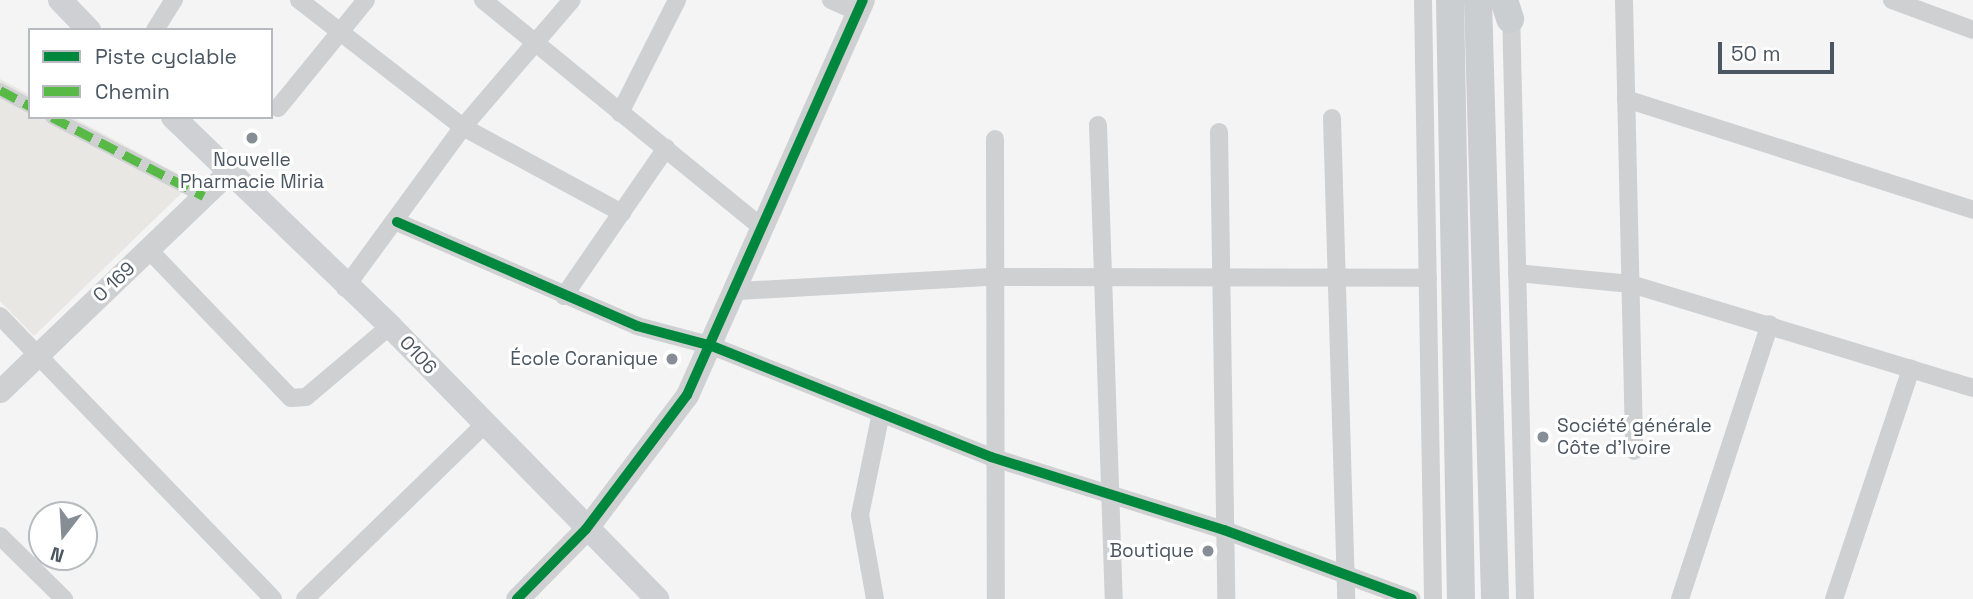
<!DOCTYPE html>
<meta charset="utf-8">
<style>
body{margin:0}
#map{position:relative;width:1973px;height:599px;overflow:hidden;background:#f4f4f4;font-family:"Space Grotesk",sans-serif}
div>[style]{position:absolute}
[style*='--x']{left:calc(var(--x)*1px);top:calc(var(--y)*1px);width:calc(var(--w)*1px);rotate:calc(var(--a)*1deg)}
.commercial>*{inset:0;background:#e8e7e3}
.pedestrian>*{height:14px;margin:-7px;padding:0 7px;transform-origin:7px;border-radius:7px;background:#ced0d2}
.minor>*{height:18px;margin:-9px;padding:0 9px;transform-origin:9px;border-radius:9px;background:#ced0d2}
.tertiary>*{height:23px;margin:-11.5px;padding:0 11.5px;transform-origin:11.5px;border-radius:11.5px;background:#ced0d2}
.secondary>*{height:24px;margin:-12px;padding:0 12px;transform-origin:12px;border-radius:12px;background:#ced0d4}
.primary>*{height:28px;margin:-14px;padding:0 14px;transform-origin:14px;border-radius:14px;background:#caced1}
.quiet>*{height:9px;margin-top:-4.5px;transform-origin:0;background:repeating-linear-gradient(90deg,#58b947 0 18px,transparent 0 27px)}
.cycleway>*{height:10px;margin:-5px;padding:0 5px;transform-origin:5px;border-radius:5px;background:#00873e}
.dots>*{width:19px;height:19px;translate:-50% -50%;box-sizing:border-box;border:4px solid #fff;border-radius:50%}
span{translate:-50% -50%;white-space:nowrap;text-align:center;line-height:1.15;-webkit-text-stroke:6px #fff;paint-order:stroke}
.poi-label{font-size:19px;color:#4a5661}
.right{translate:-100% -50%;text-align:right}
.left{translate:0 -50%;text-align:left}
.street-label{font-size:19px;color:#4a5661}
.legend{position:absolute;left:28px;top:28px;width:245px;height:91px;box-sizing:border-box;background:#fff;border:2px solid #b7bbc0;margin:0;padding:9px 12px;list-style:none;font-size:21px;color:#4a5661}
.legend li{display:flex;align-items:center;gap:14px;height:35px}
.legend b{width:35px;border:2px solid #b7bbc0}
.north{position:absolute;left:28px;top:501px;width:70px;height:70px;box-sizing:border-box;background:#fff;border:2px solid #b7bbc0;border-radius:50%;rotate:197deg;font-size:19px;font-weight:700;line-height:28px;text-align:center;color:#4a5661}
.north::after{content:'';display:block;margin:auto;width:24px;height:32px;background:#868d94;clip-path:polygon(50% 0,100% 100%,50% 72%,0 100%)}
.scale{position:absolute;left:1718px;top:42px;width:116px;height:32px;box-sizing:border-box;border:4px solid #4a5661;border-top:0;padding-left:9px;font-size:21px;line-height:24px;white-space:nowrap;color:#4a5661;-webkit-text-stroke:5px #fff;paint-order:stroke}
</style>
<div id="map">
<div class="commercial">
<i style="clip-path:polygon(0 79px,30px 95px,30px 117px,72px 117px,193px 182px,34px 336px,0 301px)"></i>
</div>
<div class="pedestrian">
<i style="--x:0;--y:90;--w:34;--a:28"></i>
<i style="--x:52;--y:117;--w:171;--a:27.5"></i>
</div>
<div class="minor">
<i style="--x:299;--y:0;--w:207;--a:37.8"></i>
<i style="--x:463;--y:127;--w:181;--a:28.4"></i>
<i style="--x:483;--y:0;--w:361;--a:39.2"></i>
<i style="--x:831;--y:0;--w:30;--a:24"></i>
<i style="--x:1423;--y:0;--w:599;--a:89.04"></i>
<i style="--x:1624;--y:0;--w:451;--a:88.7"></i>
<i style="--x:1892;--y:0;--w:86;--a:20.3"></i>
<i style="--x:1511;--y:10;--w:589;--a:88.64"></i>
<i style="--x:155;--y:30;--w:36;--a:-58"></i>
<i style="--x:1626;--y:99;--w:364;--a:17.7"></i>
<i style="--x:278;--y:108;--w:139;--a:-50.8"></i>
<i style="--x:620;--y:113;--w:127;--a:-63.2"></i>
<i style="--x:1332;--y:118;--w:481;--a:88.3"></i>
<i style="--x:1098;--y:125;--w:474;--a:88.1"></i>
<i style="--x:1219;--y:132;--w:467;--a:89.1"></i>
<i style="--x:995;--y:139;--w:460;--a:89.9"></i>
<i style="--x:397;--y:222;--w:262;--a:23.4"></i>
<i style="--x:637;--y:326;--w:78;--a:14.9"></i>
<i style="--x:712;--y:346;--w:300;--a:21.7"></i>
<i style="--x:991;--y:457;--w:244;--a:17.4"></i>
<i style="--x:1224;--y:530;--w:200;--a:20.2"></i>
<i style="--x:149;--y:250;--w:205;--a:46.2"></i>
<i style="--x:291;--y:398;--w:15;--a:-4"></i>
<i style="--x:306;--y:397;--w:110;--a:-40.2"></i>
<i style="--x:1517;--y:273;--w:115;--a:5.5"></i>
<i style="--x:1631;--y:284;--w:357;--a:16.9"></i>
<i style="--x:345;--y:288;--w:200;--a:-53.8"></i>
<i style="--x:463;--y:127;--w:167;--a:-49.4"></i>
<i style="--x:738;--y:291;--w:253;--a:-3.2"></i>
<i style="--x:991;--y:277;--w:437;--a:0.1"></i>
<i style="--x:564;--y:296;--w:180;--a:-55.4"></i>
<i style="--x:0;--y:316;--w:393;--a:46"></i>
<i style="--x:0;--y:536;--w:90;--a:44.5"></i>
<i style="--x:305;--y:599;--w:250;--a:-44.2"></i>
<i style="--x:875;--y:599;--w:85;--a:-100.1"></i>
<i style="--x:860;--y:515;--w:104;--a:-78.4"></i>
<i style="--x:1680;--y:599;--w:289;--a:-71.9"></i>
<i style="--x:1834;--y:599;--w:243;--a:-71.5"></i>
</div>
<div class="tertiary">
<i style="--x:0;--y:391;--w:315;--a:-43.8"></i>
<i style="--x:517;--y:599;--w:98;--a:-45.4"></i>
<i style="--x:586;--y:529;--w:168;--a:-53"></i>
<i style="--x:687;--y:395;--w:432;--a:-66"></i>
</div>
<div class="secondary">
<i style="--x:60;--y:0;--w:42;--a:46"></i>
<i style="--x:173;--y:117;--w:301;--a:43.9"></i>
<i style="--x:390;--y:326;--w:382;--a:45.6"></i>
</div>
<div class="primary">
<i style="--x:1450;--y:0;--w:599;--a:88.95"></i>
<i style="--x:1478;--y:0;--w:599;--a:88.37"></i>
<i style="--x:1504;--y:0;--w:20;--a:72"></i>
</div>
<div class="quiet">
<i style="--x:0;--y:90;--w:34;--a:28"></i>
<i style="--x:52;--y:117;--w:171;--a:27.5"></i>
</div>
<div class="cycleway">
<i style="--x:397;--y:222;--w:262;--a:23.4"></i>
<i style="--x:637;--y:326;--w:78;--a:14.9"></i>
<i style="--x:712;--y:346;--w:300;--a:21.7"></i>
<i style="--x:991;--y:457;--w:244;--a:17.4"></i>
<i style="--x:1224;--y:530;--w:200;--a:20.2"></i>
<i style="--x:517;--y:599;--w:98;--a:-45.4"></i>
<i style="--x:586;--y:529;--w:168;--a:-53"></i>
<i style="--x:687;--y:395;--w:432;--a:-66"></i>
</div>
<div class="dots">
<i style="left:252px;top:138px;background:#868d94"></i>
<i style="left:672px;top:359px;background:#868d94"></i>
<i style="left:1543px;top:437px;background:#868d94"></i>
<i style="left:1208px;top:551px;background:#868d94"></i>
</div>
<div class="poi-label">
<span style="left:252px;top:171px">Nouvelle<br>Pharmacie Miria</span>
<span class="right" style="left:658px;top:359px">École Coranique</span>
<span class="left" style="left:1557px;top:437px">Société générale<br>Côte d’Ivoire</span>
<span class="right" style="left:1194px;top:551px">Boutique</span>
</div>
<div class="street-label">
<span style="left:114px;top:282px;rotate:-43deg">O 169</span>
<span style="left:418px;top:355px;rotate:47deg">O106</span>
</div>
<ul class="legend">
<li><b style="height:9px;background:#00873e"></b>Piste cyclable</li>
<li><b style="height:9px;background:#58b947"></b>Chemin</li>
</ul>
<div class="north">N</div>
<div class="scale">50 m</div>
</div>
